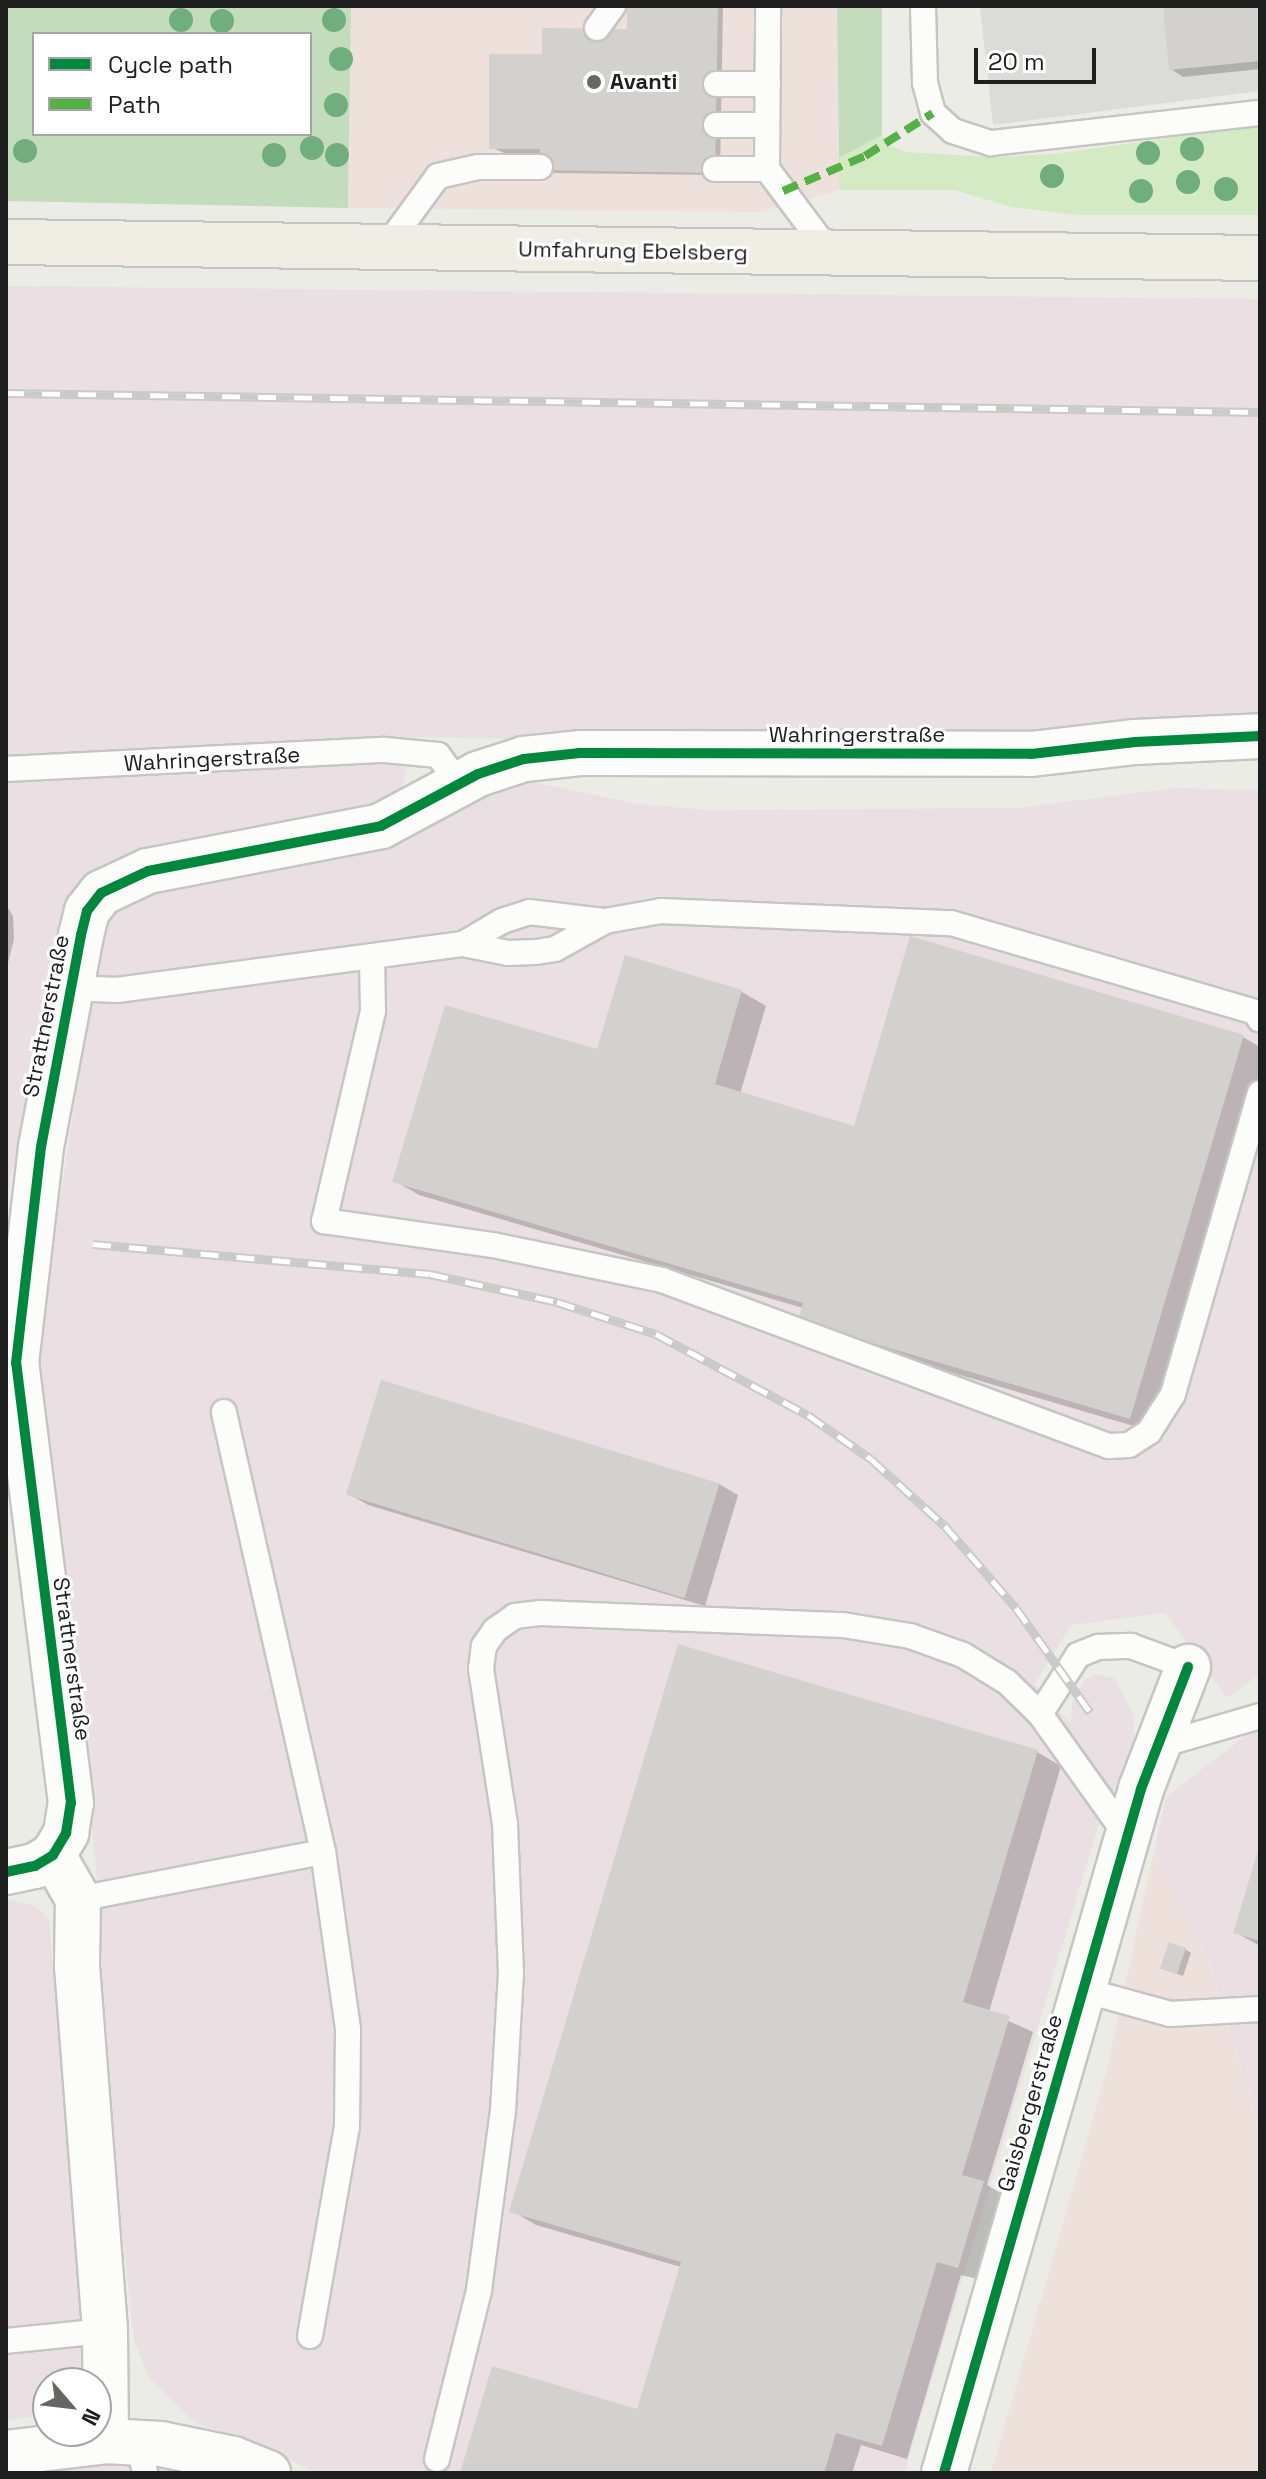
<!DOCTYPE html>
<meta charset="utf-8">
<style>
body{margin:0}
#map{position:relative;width:1266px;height:2479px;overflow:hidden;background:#ecece7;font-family:"Space Grotesk",sans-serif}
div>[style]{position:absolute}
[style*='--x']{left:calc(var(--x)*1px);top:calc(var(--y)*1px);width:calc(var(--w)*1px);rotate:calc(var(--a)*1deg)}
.residential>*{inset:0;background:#dbdbd8}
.commercial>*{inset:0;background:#eee1dc}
.industrial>*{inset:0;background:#eae0e4}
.grass>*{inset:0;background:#d3eac5}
.forest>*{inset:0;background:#c2dcbc}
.shadow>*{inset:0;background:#0003}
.building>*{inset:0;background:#d3d1cd;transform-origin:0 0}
.roads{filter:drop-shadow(2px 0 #c5c5c3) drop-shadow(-2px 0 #c5c5c3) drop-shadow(0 2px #c5c5c3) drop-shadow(0 -2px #c5c5c3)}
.lane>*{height:24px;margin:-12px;padding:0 12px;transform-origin:12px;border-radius:12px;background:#fcfcfb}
.street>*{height:44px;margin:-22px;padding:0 22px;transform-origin:22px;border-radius:22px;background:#fcfcfb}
.primary>*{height:44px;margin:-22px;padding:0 22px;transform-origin:22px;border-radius:22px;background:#f0ede4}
.rail>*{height:9px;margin-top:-4.5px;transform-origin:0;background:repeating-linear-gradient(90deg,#fff 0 18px,#cacac9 0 36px);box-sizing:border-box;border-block:2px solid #cacac9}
.quiet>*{height:8px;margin-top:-4px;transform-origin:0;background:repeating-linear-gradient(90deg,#55b145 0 16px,transparent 0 24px)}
.cycleway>*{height:10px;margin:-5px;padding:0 5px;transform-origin:5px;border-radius:5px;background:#00873e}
.trees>*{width:24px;height:24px;margin:-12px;border-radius:50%;background:#71ae7d}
.dots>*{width:22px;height:22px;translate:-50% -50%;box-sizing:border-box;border:4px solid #fff;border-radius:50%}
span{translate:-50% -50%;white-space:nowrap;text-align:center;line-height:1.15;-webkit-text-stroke:6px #fff;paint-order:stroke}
.poi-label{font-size:22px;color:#1e1e1e;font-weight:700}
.left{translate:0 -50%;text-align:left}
.street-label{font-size:22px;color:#1e1e1e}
.frame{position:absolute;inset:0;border:8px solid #1e1e1e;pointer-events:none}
.legend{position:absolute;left:32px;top:32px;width:280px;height:104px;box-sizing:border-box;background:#fff;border:2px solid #a5a5a5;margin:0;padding:10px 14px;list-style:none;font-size:24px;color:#1e1e1e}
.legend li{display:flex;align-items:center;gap:16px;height:40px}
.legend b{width:40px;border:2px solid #a5a5a5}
.north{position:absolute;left:32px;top:2367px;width:80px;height:80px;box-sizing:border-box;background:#fff;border:2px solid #a5a5a5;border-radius:50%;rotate:118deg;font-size:22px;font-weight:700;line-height:32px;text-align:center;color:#1e1e1e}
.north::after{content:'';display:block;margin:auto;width:28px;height:36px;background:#666664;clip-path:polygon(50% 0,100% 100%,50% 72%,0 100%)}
.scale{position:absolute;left:974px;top:48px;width:122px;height:36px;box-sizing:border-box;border:4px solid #1e1e1e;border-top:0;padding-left:10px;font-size:24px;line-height:28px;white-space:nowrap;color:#1e1e1e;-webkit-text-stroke:6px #fff;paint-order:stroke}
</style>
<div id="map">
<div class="residential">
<i style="clip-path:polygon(980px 6px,1260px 6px,1260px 91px,993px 125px)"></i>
</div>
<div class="commercial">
<i style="clip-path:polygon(351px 6px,837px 6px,839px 190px,761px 212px,348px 208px)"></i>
<i style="clip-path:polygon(1154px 1850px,1213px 1973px,1260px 2131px,1260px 2473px,991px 2473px,1107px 2069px)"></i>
</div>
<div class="industrial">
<i style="clip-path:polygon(6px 286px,1260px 299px,1260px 726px,833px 745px,412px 737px,402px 789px,391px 803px,139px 852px,53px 971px,6px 1203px)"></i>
<i style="clip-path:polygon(527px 781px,639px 804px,707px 810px,1016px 808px,1175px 788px,1260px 790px,1260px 1681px,1256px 1677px,1227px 1698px,1165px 1613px,1071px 1625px,1035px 1684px,1071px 1724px,1072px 1701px,1083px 1681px,1094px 1674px,1114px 1678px,1134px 1715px,1134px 1746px,1100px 1820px,904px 2473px,315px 2473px,275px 2450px,195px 2423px,150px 2379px,134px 2341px,111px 2128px,95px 1855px,37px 1348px,98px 952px,106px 923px,122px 902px,146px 884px)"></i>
<i style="clip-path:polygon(1255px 1728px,1260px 1729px,1260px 2131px,1213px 1973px,1154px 1850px,1166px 1797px)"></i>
<i style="clip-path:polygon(6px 1899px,36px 1906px,49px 1919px,86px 2345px,75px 2383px,48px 2383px,48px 2413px,6px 2422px)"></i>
<i style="clip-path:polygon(97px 2463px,167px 2468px,191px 2473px,16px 2473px)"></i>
</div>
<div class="grass">
<i style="clip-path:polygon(1260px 125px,1260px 215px,1078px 215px,1011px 207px,955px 190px,839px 190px,839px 158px,882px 135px,888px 145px,906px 152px,991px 157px,1055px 154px)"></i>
</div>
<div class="forest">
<i style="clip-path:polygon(evenodd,6px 6px,351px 6px,348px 208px,6px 201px,6px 6px,34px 34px,310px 34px,310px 134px,34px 134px,34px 34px)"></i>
<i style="clip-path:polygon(837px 6px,882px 6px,882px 135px,839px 158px)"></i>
</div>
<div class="shadow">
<i style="clip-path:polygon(629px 6px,723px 6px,720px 175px,547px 173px,491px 147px,544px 56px,629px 31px)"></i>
<i style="clip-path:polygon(1165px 6px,1260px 6px,1260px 69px,1183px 77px,1171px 69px)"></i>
<i style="clip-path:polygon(6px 905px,13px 916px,14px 939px,6px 971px)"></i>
<i style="clip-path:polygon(626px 958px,742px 992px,766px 1006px,740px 1094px,855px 1128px,1243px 1037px,1260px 1047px,1260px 1075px,1154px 1432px,824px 1335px,803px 1308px,419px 1195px,395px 1181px,598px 1052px)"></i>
<i style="clip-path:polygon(719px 1484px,738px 1495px,705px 1606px,368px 1505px,349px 1494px)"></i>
<i style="clip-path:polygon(1037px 1752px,1061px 1766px,989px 2012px,1033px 2032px,987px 2185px,1007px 2197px,982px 2280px,961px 2275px,907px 2459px,861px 2445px,852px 2473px,462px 2473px,638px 2412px,681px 2267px,536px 2225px,512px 2211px)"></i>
<i style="clip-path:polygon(1260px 1848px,1260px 1946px,1235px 1932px)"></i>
<i style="clip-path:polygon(1185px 1949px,1191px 1953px,1183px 1976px,1168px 1971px)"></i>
</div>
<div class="building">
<i style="clip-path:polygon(627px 6px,718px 6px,715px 173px,540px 170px,540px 149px,489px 149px,489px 54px,542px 54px,542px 28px,627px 29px)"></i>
<i style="clip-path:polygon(1163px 6px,1260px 6px,1260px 61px,1169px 70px)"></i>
<i style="clip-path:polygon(910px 936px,1244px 1035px,1130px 1419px,798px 1321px,803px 1303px,392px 1182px,445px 1005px,597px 1049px,625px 955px,742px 990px,715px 1084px,854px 1126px)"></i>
<i style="left:381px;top:1380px;width:354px;height:120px;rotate:17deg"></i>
<i style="clip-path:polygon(678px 1644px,1038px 1750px,963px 2002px,1010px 2016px,962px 2175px,984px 2181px,958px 2268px,937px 2262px,882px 2446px,836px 2433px,824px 2473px,460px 2473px,492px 2366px,637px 2409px,681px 2262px,509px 2212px)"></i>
<i style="clip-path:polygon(1260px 1844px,1260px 1941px,1233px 1933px)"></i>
<i style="left:1169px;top:1942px;width:18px;height:28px;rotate:19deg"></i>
</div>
<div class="roads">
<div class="lane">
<i style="--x:923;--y:6;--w:77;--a:88.5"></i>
<i style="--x:925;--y:83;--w:31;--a:75"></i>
<i style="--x:933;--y:113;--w:27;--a:42"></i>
<i style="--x:953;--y:131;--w:40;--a:18"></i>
<i style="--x:991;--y:143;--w:271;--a:-6.4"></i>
<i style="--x:597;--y:28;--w:27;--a:-54"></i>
<i style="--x:716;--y:84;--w:52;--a:0"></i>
<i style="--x:716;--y:125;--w:51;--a:0"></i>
<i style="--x:715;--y:169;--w:52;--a:0"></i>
<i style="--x:767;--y:169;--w:105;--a:53.1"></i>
<i style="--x:767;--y:169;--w:163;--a:-89.6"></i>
<i style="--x:386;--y:247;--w:88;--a:-53.8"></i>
<i style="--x:438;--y:176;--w:41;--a:-12.7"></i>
<i style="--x:478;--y:167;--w:62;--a:0"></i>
<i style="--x:6;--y:769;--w:379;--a:-2.9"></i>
<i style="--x:385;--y:750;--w:53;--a:5.4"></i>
<i style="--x:438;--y:755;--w:36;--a:54"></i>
<i style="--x:463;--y:944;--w:45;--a:-30.5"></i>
<i style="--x:502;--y:921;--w:28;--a:-18"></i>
<i style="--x:529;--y:912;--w:77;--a:6.8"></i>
<i style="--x:372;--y:956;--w:55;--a:89"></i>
<i style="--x:373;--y:1011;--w:216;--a:103.1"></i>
<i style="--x:324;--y:1221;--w:171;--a:8.1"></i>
<i style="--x:493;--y:1245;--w:173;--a:11.7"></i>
<i style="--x:662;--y:1280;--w:477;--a:20.4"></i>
<i style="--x:1109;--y:1446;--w:20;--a:-3"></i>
<i style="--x:1129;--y:1445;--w:24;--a:-33"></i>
<i style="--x:1149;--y:1432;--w:45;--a:-57.7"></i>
<i style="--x:1173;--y:1394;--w:313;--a:-73.9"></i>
<i style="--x:72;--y:988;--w:45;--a:2.5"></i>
<i style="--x:117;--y:990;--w:349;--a:-7.6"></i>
<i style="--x:463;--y:944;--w:46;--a:11.3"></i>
<i style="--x:508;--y:953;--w:28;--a:-2"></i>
<i style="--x:536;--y:952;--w:19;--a:-9"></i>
<i style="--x:555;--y:949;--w:57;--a:-29.2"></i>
<i style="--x:605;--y:921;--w:57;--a:-10.1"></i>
<i style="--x:661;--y:911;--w:290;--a:2.4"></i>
<i style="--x:951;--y:923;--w:317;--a:16.3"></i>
<i style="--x:1255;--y:1012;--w:9;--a:58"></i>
<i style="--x:1040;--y:1714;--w:70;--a:-57.2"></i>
<i style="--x:1078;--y:1655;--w:22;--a:-22"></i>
<i style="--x:1098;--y:1647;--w:33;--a:-2"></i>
<i style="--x:1131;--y:1646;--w:61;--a:20.2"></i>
<i style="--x:1157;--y:1746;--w:107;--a:-16.2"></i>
<i style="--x:78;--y:1899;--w:249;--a:-10.9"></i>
<i style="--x:323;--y:1852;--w:451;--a:-102.7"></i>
<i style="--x:1083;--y:1990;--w:90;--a:15.4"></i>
<i style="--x:1170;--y:2014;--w:90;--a:-3.2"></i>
<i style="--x:310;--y:2336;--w:213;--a:-80"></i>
<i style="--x:347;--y:2126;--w:97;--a:-89.4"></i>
<i style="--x:348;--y:2029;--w:179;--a:-98"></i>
<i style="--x:6;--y:2341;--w:100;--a:-5.8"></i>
<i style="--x:138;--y:2442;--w:32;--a:77"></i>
<i style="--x:437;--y:2459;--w:174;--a:-76"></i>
<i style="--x:479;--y:2290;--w:181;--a:-82.4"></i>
<i style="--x:503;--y:2111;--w:137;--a:-86.7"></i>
<i style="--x:511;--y:1974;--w:150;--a:-92.3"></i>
<i style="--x:505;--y:1824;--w:157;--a:-98.8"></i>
<i style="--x:481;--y:1669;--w:23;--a:-83"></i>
<i style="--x:484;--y:1646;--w:19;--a:-55"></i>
<i style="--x:495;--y:1630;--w:24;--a:-35"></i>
<i style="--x:515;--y:1616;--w:26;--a:-7"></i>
<i style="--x:541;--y:1613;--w:302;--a:2.3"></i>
<i style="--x:843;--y:1625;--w:68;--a:9.3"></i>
<i style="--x:910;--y:1636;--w:56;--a:19.7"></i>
<i style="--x:963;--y:1655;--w:52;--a:31.5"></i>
<i style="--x:1007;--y:1682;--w:46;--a:44.1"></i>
<i style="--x:1040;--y:1714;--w:150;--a:54.5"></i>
</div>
<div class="street">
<i style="--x:53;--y:1855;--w:51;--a:60.4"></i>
<i style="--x:78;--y:1899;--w:67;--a:90.9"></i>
<i style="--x:77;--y:1966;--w:366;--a:85.6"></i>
<i style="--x:105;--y:2331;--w:110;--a:89.5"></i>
<i style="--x:6;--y:1872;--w:30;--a:-12"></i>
<i style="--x:35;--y:1866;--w:21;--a:-31"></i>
<i style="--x:53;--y:1855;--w:26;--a:-59"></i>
<i style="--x:66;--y:1833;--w:30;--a:-81"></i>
<i style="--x:71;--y:1803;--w:443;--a:-97.1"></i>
<i style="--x:16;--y:1363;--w:217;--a:-83.4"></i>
<i style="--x:41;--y:1147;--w:216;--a:-79.3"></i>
<i style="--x:81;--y:935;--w:25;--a:-76"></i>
<i style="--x:87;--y:911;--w:23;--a:-52"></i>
<i style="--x:101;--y:893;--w:52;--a:-25.1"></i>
<i style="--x:148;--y:871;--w:237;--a:-10.9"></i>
<i style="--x:381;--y:826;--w:110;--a:-28.2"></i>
<i style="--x:478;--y:774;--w:48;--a:-18.1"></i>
<i style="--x:524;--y:759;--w:56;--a:-6.1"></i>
<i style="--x:580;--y:753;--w:451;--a:0.1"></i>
<i style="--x:1031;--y:754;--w:105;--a:-6.6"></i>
<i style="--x:1135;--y:742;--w:125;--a:-2.7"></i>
<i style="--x:6;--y:2453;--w:101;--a:-6.8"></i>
<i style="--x:106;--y:2441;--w:55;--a:3.1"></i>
<i style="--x:161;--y:2444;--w:74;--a:11.8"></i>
<i style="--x:233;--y:2459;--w:38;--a:22"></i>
<i style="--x:944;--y:2473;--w:712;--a:-73.93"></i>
<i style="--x:1141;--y:1789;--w:131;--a:-68.9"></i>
</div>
<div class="primary">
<i style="--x:6;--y:242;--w:1254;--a:0.73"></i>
</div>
</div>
<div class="rail">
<i style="--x:6;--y:393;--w:1254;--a:0.87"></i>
<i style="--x:93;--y:1244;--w:338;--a:5.1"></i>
<i style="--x:430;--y:1274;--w:130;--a:12.4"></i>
<i style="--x:557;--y:1302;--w:104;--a:17.9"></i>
<i style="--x:656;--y:1334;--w:172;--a:28.1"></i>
<i style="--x:808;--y:1415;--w:77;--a:34.9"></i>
<i style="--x:871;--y:1459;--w:100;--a:42.2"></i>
<i style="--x:945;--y:1526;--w:108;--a:49.1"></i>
<i style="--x:1016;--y:1608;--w:128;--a:54.6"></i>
</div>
<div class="quiet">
<i style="--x:783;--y:191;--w:89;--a:-23.1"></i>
<i style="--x:865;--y:156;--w:80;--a:-32.3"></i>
</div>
<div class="cycleway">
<i style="--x:6;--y:1872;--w:30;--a:-12"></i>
<i style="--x:35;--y:1866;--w:21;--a:-31"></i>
<i style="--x:53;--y:1855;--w:26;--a:-59"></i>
<i style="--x:66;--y:1833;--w:30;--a:-81"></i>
<i style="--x:71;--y:1803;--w:443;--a:-97.1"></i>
<i style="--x:16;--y:1363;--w:217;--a:-83.4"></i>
<i style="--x:41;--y:1147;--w:216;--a:-79.3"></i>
<i style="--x:81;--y:935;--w:25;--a:-76"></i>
<i style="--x:87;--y:911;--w:23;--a:-52"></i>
<i style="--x:101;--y:893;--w:52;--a:-25.1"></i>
<i style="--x:148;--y:871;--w:237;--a:-10.9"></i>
<i style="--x:381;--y:826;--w:110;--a:-28.2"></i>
<i style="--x:478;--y:774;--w:48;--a:-18.1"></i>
<i style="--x:524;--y:759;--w:56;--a:-6.1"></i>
<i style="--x:580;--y:753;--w:451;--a:0.1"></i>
<i style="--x:1031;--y:754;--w:105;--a:-6.6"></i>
<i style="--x:1135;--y:742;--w:125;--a:-2.7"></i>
<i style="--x:944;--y:2473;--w:712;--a:-73.93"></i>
<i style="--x:1141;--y:1789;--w:131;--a:-68.9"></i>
</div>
<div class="trees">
<i style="left:181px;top:20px"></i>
<i style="left:334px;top:20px"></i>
<i style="left:222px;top:21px"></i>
<i style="left:341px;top:59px"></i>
<i style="left:336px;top:105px"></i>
<i style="left:312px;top:148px"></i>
<i style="left:1192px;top:149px"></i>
<i style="left:25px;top:151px"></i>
<i style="left:1148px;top:153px"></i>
<i style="left:274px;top:155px"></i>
<i style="left:337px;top:155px"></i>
<i style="left:1052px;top:176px"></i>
<i style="left:1188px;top:182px"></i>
<i style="left:1226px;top:189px"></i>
<i style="left:1141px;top:191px"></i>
</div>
<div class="dots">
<i style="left:594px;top:82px;background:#666664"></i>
</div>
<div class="poi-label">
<span class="left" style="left:610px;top:82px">Avanti</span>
</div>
<div class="street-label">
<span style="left:633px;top:251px;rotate:1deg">Umfahrung Ebelsberg</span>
<span style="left:857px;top:735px">Wahringerstraße</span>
<span style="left:212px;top:759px;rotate:-3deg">Wahringerstraße</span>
<span style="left:46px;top:1016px;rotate:-79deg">Strattnerstraße</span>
<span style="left:72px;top:1659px;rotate:82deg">Strattnerstraße</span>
<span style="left:1030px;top:2103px;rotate:-74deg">Gaisbergerstraße</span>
</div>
<div class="frame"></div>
<ul class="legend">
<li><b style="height:10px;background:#00873e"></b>Cycle path</li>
<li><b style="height:10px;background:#55b145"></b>Path</li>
</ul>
<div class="north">N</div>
<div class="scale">20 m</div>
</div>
